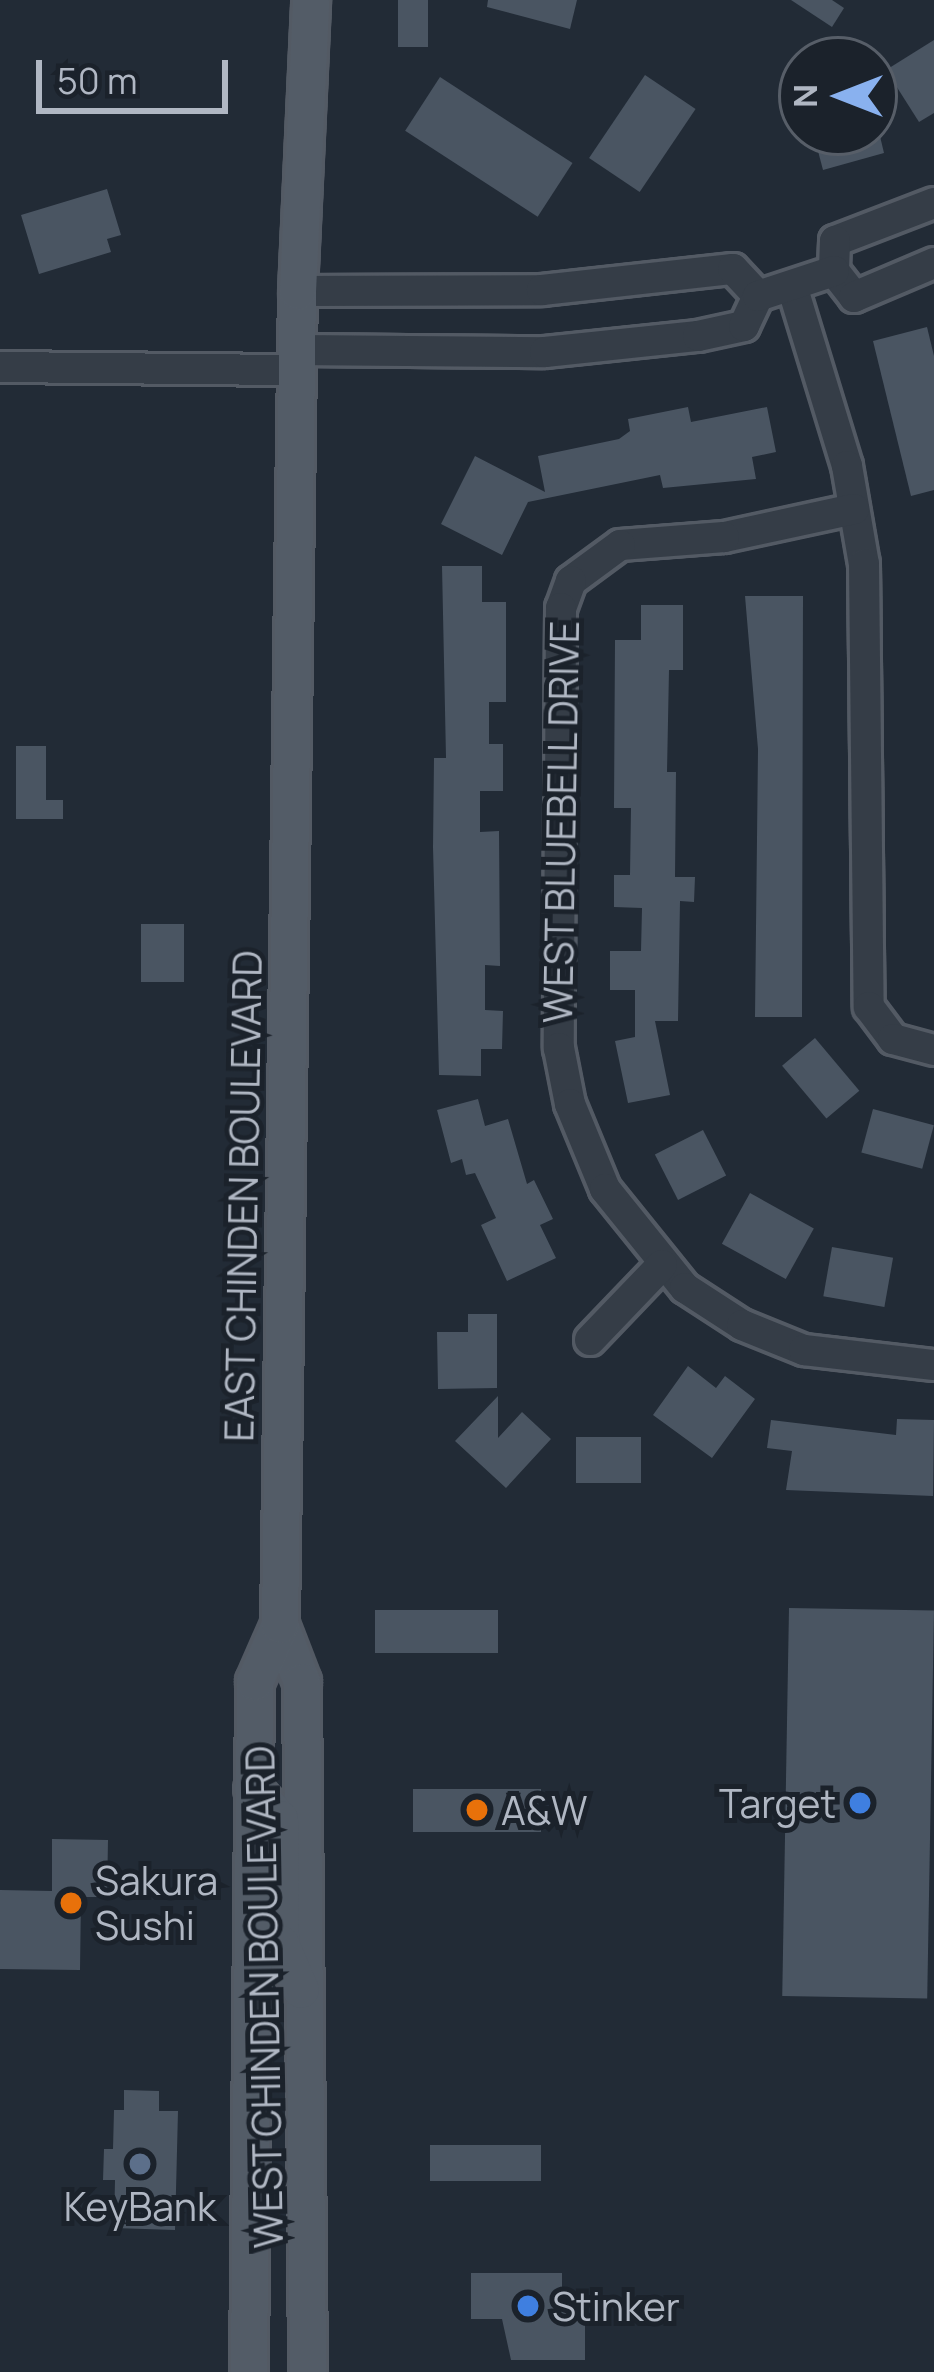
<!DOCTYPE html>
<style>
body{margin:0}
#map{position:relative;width:934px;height:2372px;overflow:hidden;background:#222b36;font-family:Manrope,sans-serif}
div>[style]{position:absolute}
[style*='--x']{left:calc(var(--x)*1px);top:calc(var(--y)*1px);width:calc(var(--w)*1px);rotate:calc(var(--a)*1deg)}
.building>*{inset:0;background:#4a5562;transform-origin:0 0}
.roads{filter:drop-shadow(3px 0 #535a64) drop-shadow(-3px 0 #535a64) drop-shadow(0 3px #535a64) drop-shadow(0 -3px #535a64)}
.minor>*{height:30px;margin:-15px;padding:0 15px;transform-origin:15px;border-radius:15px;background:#353d47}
.major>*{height:36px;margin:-18px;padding:0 18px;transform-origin:18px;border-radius:18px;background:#535c67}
.dots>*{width:33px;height:33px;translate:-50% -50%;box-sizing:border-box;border:6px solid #1b222b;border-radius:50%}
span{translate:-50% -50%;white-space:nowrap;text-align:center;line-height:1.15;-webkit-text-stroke:10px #1b222b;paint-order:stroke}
.street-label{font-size:39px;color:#b0b7c3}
.poi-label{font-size:39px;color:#b0b7c3}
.right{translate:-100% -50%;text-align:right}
.left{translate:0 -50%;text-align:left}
.north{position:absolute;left:778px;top:36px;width:120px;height:120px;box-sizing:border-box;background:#1b222b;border:3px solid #575e68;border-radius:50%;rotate:270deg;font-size:33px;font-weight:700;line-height:48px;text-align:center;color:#b0b7c3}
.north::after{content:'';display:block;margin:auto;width:42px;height:54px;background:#89b1ef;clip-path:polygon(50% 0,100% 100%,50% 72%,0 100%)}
.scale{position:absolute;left:36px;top:60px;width:192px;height:54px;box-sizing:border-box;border:6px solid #b0b7c3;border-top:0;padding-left:15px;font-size:36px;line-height:42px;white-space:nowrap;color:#b0b7c3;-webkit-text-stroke:9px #1b222b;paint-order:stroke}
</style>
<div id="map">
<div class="building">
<i style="left:398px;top:0;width:30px;height:47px"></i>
<i style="clip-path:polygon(488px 0,577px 0,570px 29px,487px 7px)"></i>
<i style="clip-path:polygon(791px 0,832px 0,844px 8px,832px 27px)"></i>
<i style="clip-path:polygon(934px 40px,934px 113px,919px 122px,886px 70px)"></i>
<i style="left:645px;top:75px;width:61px;height:100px;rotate:34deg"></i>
<i style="left:440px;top:77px;width:158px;height:64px;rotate:33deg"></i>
<i style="clip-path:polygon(813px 132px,879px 132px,884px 153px,823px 170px)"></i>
<i style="clip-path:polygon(107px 189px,121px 235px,107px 239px,111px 252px,39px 274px,21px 215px)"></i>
<i style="clip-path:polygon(927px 327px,934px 356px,934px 490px,911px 496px,873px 341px)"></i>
<i style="clip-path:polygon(688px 407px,691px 422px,767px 407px,776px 452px,752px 457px,756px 479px,663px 488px,660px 475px,528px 502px,502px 555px,441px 524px,475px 456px,545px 492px,538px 456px,619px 439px,630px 431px,628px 419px)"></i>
<i style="clip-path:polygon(442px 566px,482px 566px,482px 602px,506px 602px,506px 702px,489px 702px,489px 744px,503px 744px,503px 791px,480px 791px,480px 832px,499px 831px,500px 966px,485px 965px,485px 1010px,503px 1011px,502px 1049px,481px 1049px,481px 1076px,439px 1075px,433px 847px,434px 758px,446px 758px)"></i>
<i style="clip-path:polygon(745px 596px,803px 596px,802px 1017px,755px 1017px,758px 749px)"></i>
<i style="clip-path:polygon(641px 605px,683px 605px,683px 670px,669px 670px,667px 772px,676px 772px,675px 877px,695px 877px,694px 902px,680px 901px,678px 1021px,655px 1021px,670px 1095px,628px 1103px,615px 1041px,635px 1037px,635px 990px,610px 990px,610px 951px,641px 951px,642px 908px,614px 907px,614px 875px,630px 875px,631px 808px,614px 808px,615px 640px,641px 640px)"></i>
<i style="clip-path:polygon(16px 746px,46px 746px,46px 800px,63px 800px,63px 819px,16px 819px)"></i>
<i style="left:141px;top:924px;width:43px;height:58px"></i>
<i style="left:815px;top:1038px;width:69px;height:43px;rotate:50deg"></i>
<i style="clip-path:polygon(478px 1099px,485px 1126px,508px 1119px,527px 1184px,534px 1180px,553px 1219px,540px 1225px,556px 1258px,507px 1281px,481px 1225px,496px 1218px,475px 1173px,466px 1175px,462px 1159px,451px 1163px,437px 1110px)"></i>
<i style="left:873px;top:1109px;width:63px;height:45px;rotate:15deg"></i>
<i style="left:703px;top:1130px;width:51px;height:54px;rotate:63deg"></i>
<i style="left:750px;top:1193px;width:73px;height:58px;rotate:29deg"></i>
<i style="left:832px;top:1247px;width:62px;height:50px;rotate:10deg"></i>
<i style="clip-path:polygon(468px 1314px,497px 1314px,497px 1388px,438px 1389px,437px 1332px,468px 1332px)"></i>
<i style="clip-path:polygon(688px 1366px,716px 1388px,725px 1376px,755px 1399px,712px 1458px,653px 1415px)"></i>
<i style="clip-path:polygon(498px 1396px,498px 1438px,522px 1412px,551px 1439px,506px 1488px,455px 1441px)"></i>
<i style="clip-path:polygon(897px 1419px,934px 1420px,933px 1496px,786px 1490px,792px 1451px,767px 1448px,771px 1420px,896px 1435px)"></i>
<i style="left:576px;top:1437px;width:65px;height:46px"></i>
<i style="left:789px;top:1608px;width:145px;height:388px;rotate:1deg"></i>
<i style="left:375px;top:1610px;width:123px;height:43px"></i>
<i style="left:413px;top:1789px;width:128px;height:43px"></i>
<i style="clip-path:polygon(52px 1839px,108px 1840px,107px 1897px,81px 1897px,80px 1970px,0 1969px,0 1890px,52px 1891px)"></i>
<i style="clip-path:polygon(124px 2090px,159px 2091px,159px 2111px,178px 2111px,175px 2230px,114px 2228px,115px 2180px,103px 2180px,104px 2149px,113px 2149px,114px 2110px,124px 2110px)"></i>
<i style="left:430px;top:2145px;width:111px;height:36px"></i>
<i style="clip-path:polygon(471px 2273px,562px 2273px,562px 2293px,585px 2293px,585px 2360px,511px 2360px,502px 2319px,471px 2319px)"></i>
</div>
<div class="roads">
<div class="minor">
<i style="--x:934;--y:203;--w:106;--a:159"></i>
<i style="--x:835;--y:241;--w:30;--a:92"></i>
<i style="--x:834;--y:271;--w:33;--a:52"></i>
<i style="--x:854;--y:297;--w:87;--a:-23"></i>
<i style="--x:792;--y:286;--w:188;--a:73"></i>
<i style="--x:847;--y:466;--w:99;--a:80.2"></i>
<i style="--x:864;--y:564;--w:443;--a:89.4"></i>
<i style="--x:869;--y:1007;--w:40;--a:53"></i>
<i style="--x:893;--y:1039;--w:42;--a:15"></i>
<i style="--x:298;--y:291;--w:244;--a:-0.2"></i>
<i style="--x:542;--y:290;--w:192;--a:-6.3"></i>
<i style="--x:733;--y:269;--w:37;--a:47"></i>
<i style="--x:298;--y:350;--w:247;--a:0.5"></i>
<i style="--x:545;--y:352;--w:154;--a:-6"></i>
<i style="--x:698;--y:336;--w:47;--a:-12.3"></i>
<i style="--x:744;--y:326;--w:33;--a:-65"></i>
<i style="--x:758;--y:296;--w:80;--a:-18.2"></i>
<i style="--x:0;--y:367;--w:298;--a:0.6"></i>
<i style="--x:854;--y:509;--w:133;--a:167.8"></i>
<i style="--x:724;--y:537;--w:104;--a:175.6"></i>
<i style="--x:620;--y:545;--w:61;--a:143.7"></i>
<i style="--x:571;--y:581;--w:29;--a:110"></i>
<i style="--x:561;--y:608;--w:440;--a:90.3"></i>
<i style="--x:559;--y:1048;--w:57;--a:78.9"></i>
<i style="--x:570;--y:1104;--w:92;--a:67.6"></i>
<i style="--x:605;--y:1189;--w:127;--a:51.1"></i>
<i style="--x:685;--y:1288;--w:68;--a:33"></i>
<i style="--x:742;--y:1325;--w:67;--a:22"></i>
<i style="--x:804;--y:1350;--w:131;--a:6.6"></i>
<i style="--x:590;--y:1340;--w:104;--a:-46.2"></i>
</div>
<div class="major">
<i style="--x:280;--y:1625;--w:61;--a:68.9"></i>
<i style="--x:302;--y:1682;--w:690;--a:89.5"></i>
<i style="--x:253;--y:1789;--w:40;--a:48"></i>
<i style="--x:280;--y:1819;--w:125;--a:89.5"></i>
<i style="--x:281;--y:1944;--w:50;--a:66.5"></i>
<i style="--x:249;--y:2372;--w:690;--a:-89.5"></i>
<i style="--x:255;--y:1682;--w:62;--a:-66.3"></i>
<i style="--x:280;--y:1625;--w:1334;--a:-89.23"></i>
<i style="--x:298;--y:291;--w:291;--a:-87.4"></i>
</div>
</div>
<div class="dots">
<i style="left:860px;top:1803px;background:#3f7fe0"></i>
<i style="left:477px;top:1810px;background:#e8710a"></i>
<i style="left:71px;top:1903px;background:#e8710a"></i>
<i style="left:140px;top:2164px;background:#5c6f8a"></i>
<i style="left:528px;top:2306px;background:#3f7fe0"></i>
</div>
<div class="street-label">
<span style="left:561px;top:822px;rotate:-89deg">WEST BLUEBELL DRIVE</span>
<span style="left:243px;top:1196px;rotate:-89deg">EAST CHINDEN BOULEVARD</span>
<span style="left:264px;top:1997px;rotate:-91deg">WEST CHINDEN BOULEVARD</span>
</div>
<div class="poi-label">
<span class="right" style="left:836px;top:1803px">Target</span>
<span class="left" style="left:501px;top:1810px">A&amp;W</span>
<span class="left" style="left:95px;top:1903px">Sakura<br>Sushi</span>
<span style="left:140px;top:2206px">KeyBank</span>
<span class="left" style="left:552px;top:2306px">Stinker</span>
</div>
<div class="north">N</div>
<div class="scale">50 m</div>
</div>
